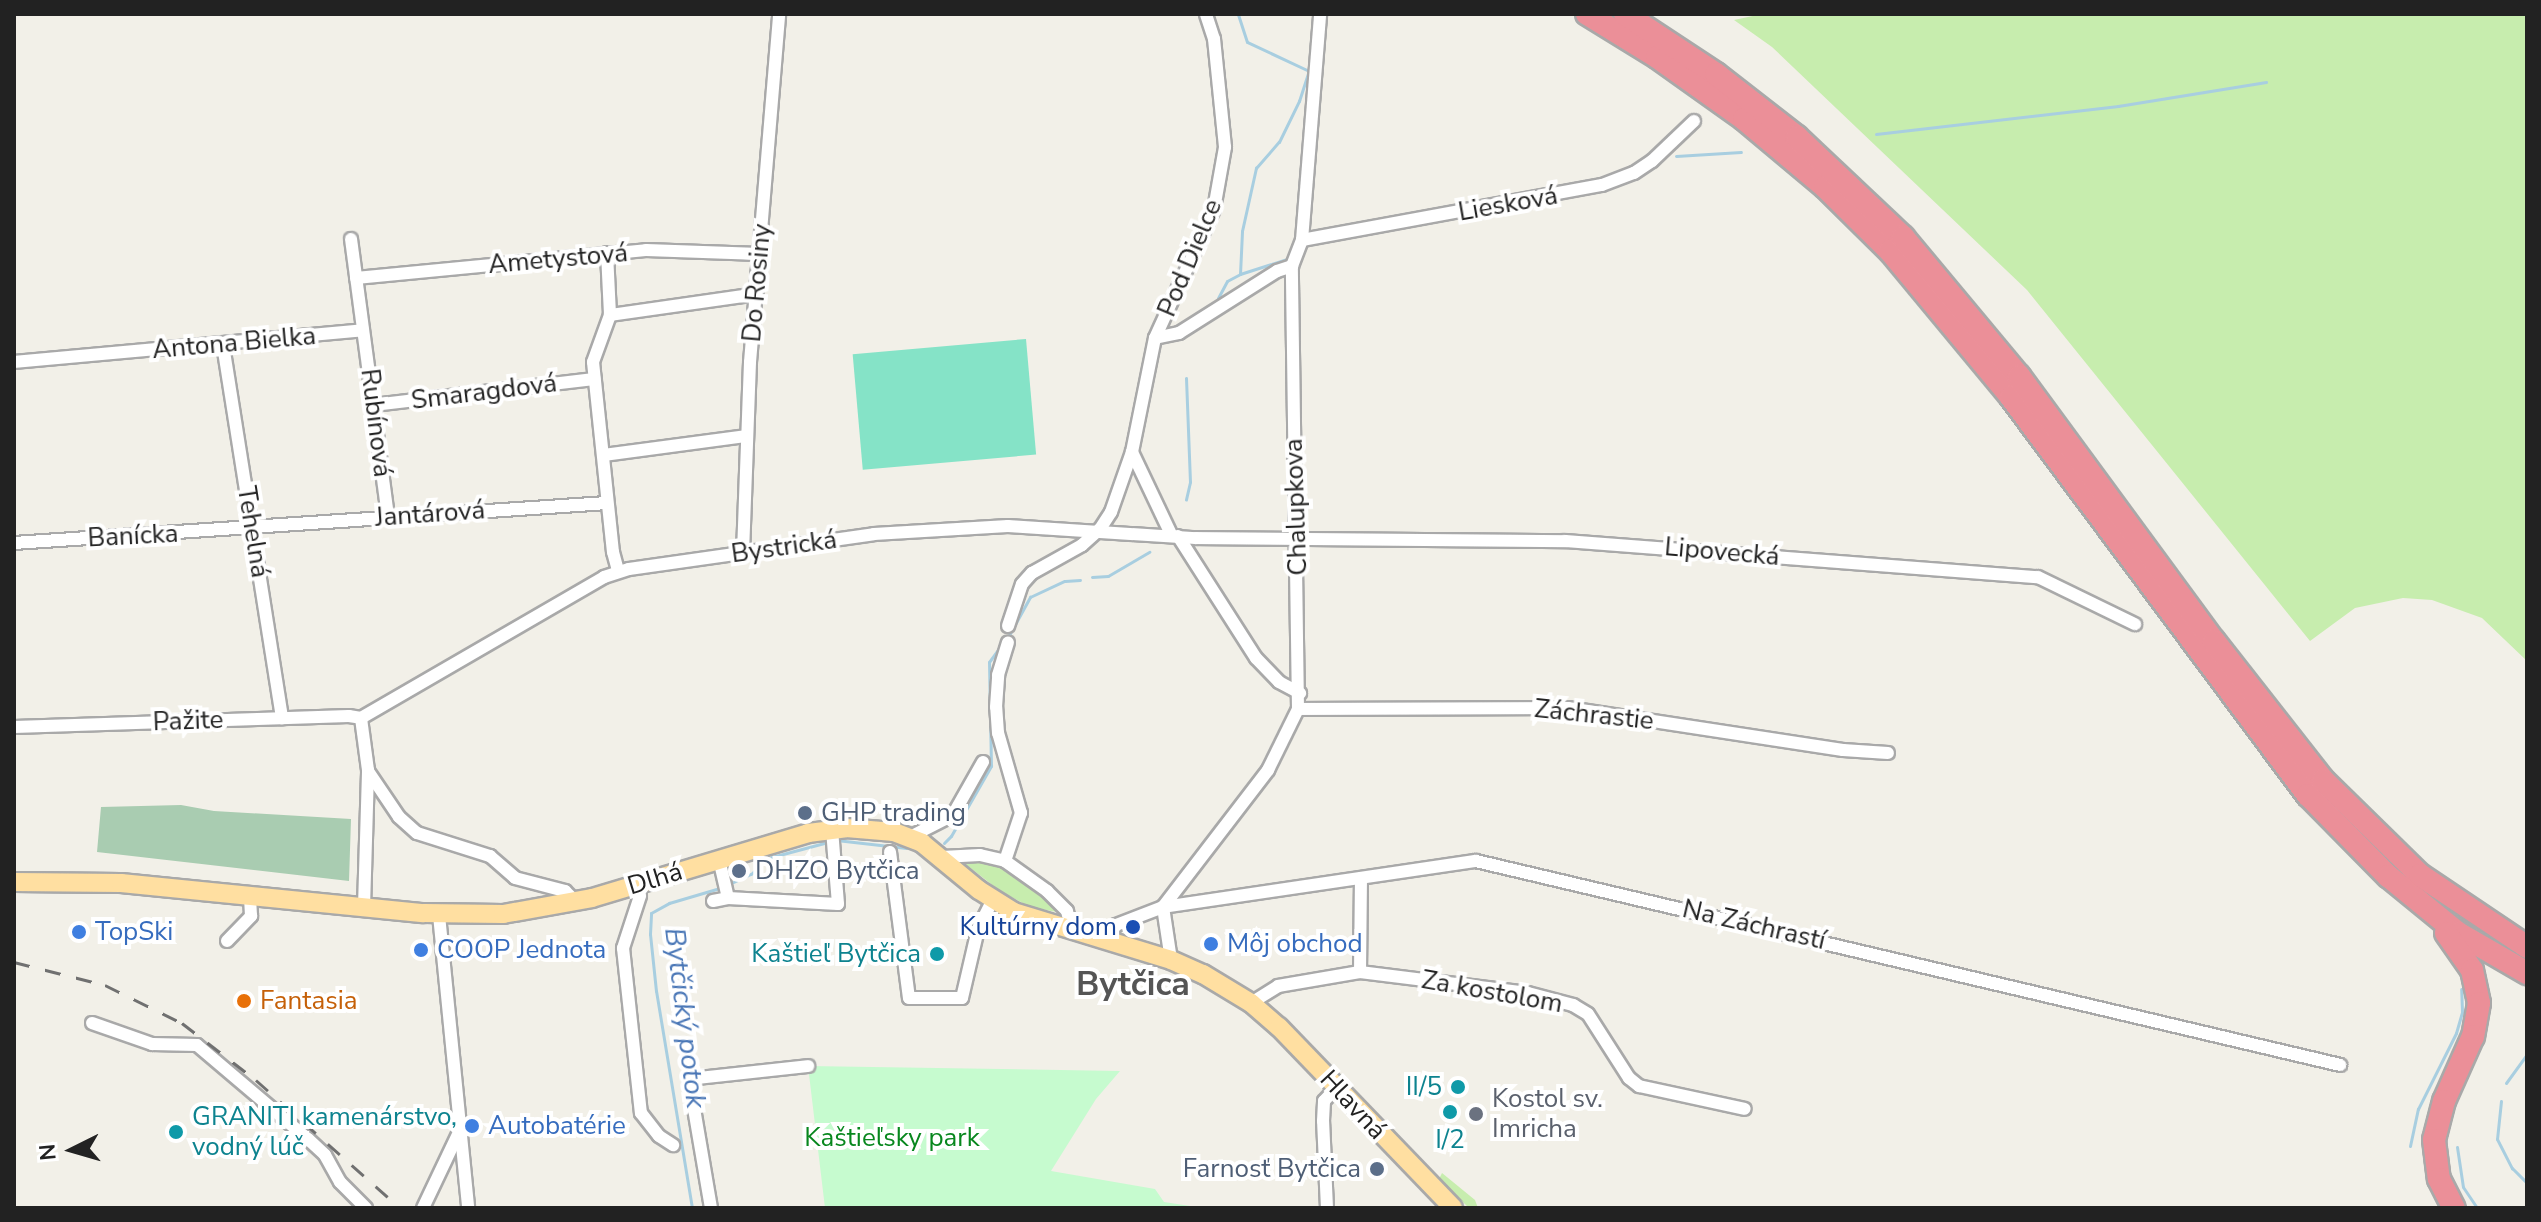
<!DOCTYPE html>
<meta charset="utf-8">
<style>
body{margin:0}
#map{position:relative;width:2541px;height:1222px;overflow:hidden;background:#f2f0e8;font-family:"Nunito Sans",sans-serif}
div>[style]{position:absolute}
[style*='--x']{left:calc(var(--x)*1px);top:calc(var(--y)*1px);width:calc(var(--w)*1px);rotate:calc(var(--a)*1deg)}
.grass>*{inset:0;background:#c7edae}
.cemetery>*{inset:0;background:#a9ccb1}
.park>*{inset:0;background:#c6fbcf}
.pitch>*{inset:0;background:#85e3c7;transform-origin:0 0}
.stream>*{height:3px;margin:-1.5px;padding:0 1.5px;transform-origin:1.5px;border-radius:1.5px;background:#a8cee0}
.roads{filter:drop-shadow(2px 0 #a9a9a9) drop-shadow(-2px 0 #a9a9a9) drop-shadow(0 2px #a9a9a9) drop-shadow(0 -2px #a9a9a9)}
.street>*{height:12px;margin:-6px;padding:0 6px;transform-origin:6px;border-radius:6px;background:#fff}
.primary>*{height:18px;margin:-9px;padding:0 9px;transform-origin:9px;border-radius:9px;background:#ffdfa1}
.highway>*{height:22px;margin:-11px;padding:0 11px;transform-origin:11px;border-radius:11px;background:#eb8f98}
.rail>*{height:3px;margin-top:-1.5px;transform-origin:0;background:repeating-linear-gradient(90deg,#707070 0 16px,transparent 0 32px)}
.dots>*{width:22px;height:22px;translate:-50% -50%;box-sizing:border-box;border:4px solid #fff;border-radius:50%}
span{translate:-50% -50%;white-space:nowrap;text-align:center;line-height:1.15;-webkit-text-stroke:8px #fff;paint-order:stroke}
.street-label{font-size:26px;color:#222}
.service-label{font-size:26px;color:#4e5e75}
.left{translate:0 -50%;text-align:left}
.right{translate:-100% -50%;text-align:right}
.transit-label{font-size:26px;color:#164399}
.shop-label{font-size:26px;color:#366cbe}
.culture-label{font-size:26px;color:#0d838f}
.food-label{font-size:26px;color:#c56008}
.worship-label{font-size:26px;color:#5b616d}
.park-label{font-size:26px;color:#08871e}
.water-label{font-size:28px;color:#4976b6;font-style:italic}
.district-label{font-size:34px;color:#555;font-weight:700}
.frame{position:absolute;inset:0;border:16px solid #222;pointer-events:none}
.north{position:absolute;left:32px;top:1110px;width:80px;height:80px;-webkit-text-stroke:6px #fff;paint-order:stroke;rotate:265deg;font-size:22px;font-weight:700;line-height:32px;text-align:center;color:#222}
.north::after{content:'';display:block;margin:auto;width:28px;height:36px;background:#222;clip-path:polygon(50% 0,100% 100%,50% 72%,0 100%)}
</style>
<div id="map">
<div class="grass">
<i style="clip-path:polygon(1762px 14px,2527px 14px,2527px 661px,2482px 618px,2432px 600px,2403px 598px,2355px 608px,2310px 641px,2027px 290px,1772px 47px,1734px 20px)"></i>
<i style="clip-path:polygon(959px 859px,997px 861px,1030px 881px,1062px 913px,1030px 907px,1000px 891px)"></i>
<i style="clip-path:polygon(1442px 1173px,1475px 1200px,1478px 1208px,1469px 1208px,1439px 1179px)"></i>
</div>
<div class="cemetery">
<i style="clip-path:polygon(181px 805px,214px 811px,351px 819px,349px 881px,97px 852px,101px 807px)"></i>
</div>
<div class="park">
<i style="clip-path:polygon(808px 1066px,1120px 1071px,1096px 1099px,1051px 1171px,1155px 1189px,1164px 1202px,1203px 1208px,825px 1208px)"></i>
</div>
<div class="pitch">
<i style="left:1026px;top:339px;width:116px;height:174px;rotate:85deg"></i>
</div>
<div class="stream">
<i style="--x:1876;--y:134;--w:244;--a:-6.6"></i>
<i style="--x:2118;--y:106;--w:150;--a:-9.2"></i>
<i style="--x:1676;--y:156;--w:65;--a:-3.5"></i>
<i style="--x:1240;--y:274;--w:52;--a:-17.7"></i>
<i style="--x:1218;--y:298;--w:19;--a:-62"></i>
<i style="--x:1227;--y:281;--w:15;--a:-28"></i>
<i style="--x:1240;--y:274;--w:43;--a:-87.3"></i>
<i style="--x:1242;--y:231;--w:65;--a:-77.5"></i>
<i style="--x:1256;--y:168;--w:35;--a:-49"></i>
<i style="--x:1279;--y:142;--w:46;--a:-64"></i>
<i style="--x:1299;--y:101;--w:32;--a:-72"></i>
<i style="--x:1309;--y:71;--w:68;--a:-154.9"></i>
<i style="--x:1247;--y:42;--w:29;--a:-108"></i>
<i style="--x:1186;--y:378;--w:104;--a:87.8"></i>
<i style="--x:1190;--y:482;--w:18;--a:103"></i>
<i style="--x:1092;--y:577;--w:16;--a:-4"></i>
<i style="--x:1108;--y:576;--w:48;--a:-30.3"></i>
<i style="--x:1008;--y:637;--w:46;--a:-61.2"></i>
<i style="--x:1030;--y:597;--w:38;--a:-25"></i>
<i style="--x:1065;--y:581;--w:15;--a:-4"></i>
<i style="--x:836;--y:840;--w:71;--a:6.4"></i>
<i style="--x:944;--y:843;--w:10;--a:-45"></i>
<i style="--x:951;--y:836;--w:81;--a:-60.3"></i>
<i style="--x:991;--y:766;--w:104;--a:-91.1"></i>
<i style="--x:989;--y:662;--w:24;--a:-54"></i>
<i style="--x:727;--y:885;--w:26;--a:-25"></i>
<i style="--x:751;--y:874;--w:23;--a:-43"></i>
<i style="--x:768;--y:858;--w:62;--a:-14.9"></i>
<i style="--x:2506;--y:1083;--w:36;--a:-54"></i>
<i style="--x:2501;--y:1101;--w:38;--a:96"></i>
<i style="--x:2497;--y:1139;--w:33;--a:63"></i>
<i style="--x:2512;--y:1168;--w:21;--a:45"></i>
<i style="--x:2410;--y:1146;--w:38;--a:-78"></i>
<i style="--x:2418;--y:1109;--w:85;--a:-63.4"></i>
<i style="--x:2456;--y:1033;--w:22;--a:-74"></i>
<i style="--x:2462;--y:1012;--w:23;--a:-92"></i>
<i style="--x:2457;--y:1147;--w:40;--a:81.5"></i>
<i style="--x:2463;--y:1187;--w:25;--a:56"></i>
<i style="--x:692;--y:1208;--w:220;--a:-99.4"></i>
<i style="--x:656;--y:991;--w:57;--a:-96"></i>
<i style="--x:650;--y:934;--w:21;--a:-87"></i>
<i style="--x:651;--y:913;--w:21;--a:-29"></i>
<i style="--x:669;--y:903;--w:53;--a:-16.4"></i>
</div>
<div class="roads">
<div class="street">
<i style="--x:351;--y:239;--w:279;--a:82.4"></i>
<i style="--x:1302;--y:240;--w:305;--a:-10.4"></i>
<i style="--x:1602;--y:185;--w:34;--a:-21"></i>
<i style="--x:1634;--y:173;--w:22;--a:-34"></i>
<i style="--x:1652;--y:161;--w:58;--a:-43.6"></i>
<i style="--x:607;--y:253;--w:62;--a:87.2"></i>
<i style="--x:610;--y:315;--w:50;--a:109.9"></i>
<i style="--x:593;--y:362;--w:191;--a:84"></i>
<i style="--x:613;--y:552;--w:20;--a:75"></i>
<i style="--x:356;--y:278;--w:291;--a:-5.5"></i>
<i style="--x:646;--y:250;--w:114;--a:2"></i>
<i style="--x:610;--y:315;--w:148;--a:-8.1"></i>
<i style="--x:1155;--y:338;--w:25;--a:-12"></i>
<i style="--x:1179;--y:333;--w:116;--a:-32.3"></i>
<i style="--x:1277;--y:271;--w:16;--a:-18"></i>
<i style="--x:223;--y:345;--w:378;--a:81"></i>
<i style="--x:14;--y:362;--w:350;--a:-5.2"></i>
<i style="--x:373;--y:405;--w:223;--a:-6.7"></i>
<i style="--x:1132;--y:452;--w:91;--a:64.6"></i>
<i style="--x:604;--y:455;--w:144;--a:-7.6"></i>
<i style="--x:1178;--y:536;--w:145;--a:57.4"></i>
<i style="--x:1256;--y:658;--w:33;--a:46"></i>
<i style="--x:1279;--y:682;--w:24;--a:28"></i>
<i style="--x:14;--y:543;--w:594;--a:-3.86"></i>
<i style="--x:743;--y:553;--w:191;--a:-87.9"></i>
<i style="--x:750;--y:362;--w:349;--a:-85.2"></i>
<i style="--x:1008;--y:626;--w:44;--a:-71.6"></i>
<i style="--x:1022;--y:584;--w:15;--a:-48"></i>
<i style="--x:1032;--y:573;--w:57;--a:-29.2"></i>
<i style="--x:1082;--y:545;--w:24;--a:-42"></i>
<i style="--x:1100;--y:529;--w:20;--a:-57"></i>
<i style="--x:1111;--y:512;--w:64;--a:-70.7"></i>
<i style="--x:1132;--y:452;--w:116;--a:-78.6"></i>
<i style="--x:1155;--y:338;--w:142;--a:-65.4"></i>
<i style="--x:1214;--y:209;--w:63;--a:-79.9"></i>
<i style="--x:1225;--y:147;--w:109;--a:-95.8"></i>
<i style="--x:1214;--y:39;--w:26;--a:-108"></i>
<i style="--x:1298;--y:709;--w:270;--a:-0.2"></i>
<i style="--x:1568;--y:708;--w:278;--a:8.7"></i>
<i style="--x:1843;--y:750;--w:45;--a:3.8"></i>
<i style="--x:14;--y:727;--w:335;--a:-1.9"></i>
<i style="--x:349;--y:716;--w:12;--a:9"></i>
<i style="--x:368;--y:771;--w:55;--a:56"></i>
<i style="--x:399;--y:817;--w:24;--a:42"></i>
<i style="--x:417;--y:833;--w:77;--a:17.5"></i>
<i style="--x:490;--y:856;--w:33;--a:41"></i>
<i style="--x:515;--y:878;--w:52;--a:14.6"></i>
<i style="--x:565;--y:891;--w:16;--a:45"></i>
<i style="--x:910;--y:837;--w:48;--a:-27.1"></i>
<i style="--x:953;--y:815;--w:61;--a:-60.5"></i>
<i style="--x:890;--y:852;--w:147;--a:82.6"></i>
<i style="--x:909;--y:998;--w:53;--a:0"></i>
<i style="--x:962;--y:998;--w:71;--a:-76.9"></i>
<i style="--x:978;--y:929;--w:33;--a:-63"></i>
<i style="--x:942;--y:857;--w:38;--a:-3"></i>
<i style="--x:980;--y:855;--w:26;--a:13"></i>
<i style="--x:1005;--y:861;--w:52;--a:35.5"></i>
<i style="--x:1047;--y:891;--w:28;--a:45"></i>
<i style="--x:1067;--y:911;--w:18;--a:77"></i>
<i style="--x:719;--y:859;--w:40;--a:77"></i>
<i style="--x:1005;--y:861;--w:51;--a:-71.6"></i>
<i style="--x:1021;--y:813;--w:83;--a:-106"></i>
<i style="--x:998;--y:733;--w:26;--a:-94"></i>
<i style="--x:996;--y:707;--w:32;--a:-86"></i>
<i style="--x:998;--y:675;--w:34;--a:-73"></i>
<i style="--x:637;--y:885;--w:11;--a:75"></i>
<i style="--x:640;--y:896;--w:55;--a:108.1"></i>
<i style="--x:623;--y:948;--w:166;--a:83.8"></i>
<i style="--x:641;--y:1113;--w:29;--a:52"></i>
<i style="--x:659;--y:1136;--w:17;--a:33"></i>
<i style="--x:713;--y:901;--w:15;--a:-11"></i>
<i style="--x:728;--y:898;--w:110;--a:3.1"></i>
<i style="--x:838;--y:904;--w:75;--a:-94.6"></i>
<i style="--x:364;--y:907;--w:137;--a:-88.3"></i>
<i style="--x:368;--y:770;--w:52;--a:-97.7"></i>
<i style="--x:361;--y:718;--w:281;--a:-30.1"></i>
<i style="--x:604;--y:577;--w:26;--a:-18"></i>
<i style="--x:629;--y:569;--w:247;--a:-8.1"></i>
<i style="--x:874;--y:534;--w:134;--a:-3.4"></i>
<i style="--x:1008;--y:526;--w:188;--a:3.7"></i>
<i style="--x:1196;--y:538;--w:369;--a:0.5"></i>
<i style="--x:1565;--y:541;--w:474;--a:4.4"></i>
<i style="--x:2038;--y:577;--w:108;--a:25.9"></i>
<i style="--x:1163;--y:907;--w:173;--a:-52.5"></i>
<i style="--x:1268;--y:770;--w:68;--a:-63.8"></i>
<i style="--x:1298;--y:709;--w:443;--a:-90.8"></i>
<i style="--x:1292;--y:266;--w:28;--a:-69"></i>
<i style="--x:1302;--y:240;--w:227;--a:-85.4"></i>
<i style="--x:1163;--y:907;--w:54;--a:81.4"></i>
<i style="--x:439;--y:915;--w:294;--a:84.3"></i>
<i style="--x:1107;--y:938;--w:16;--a:-55"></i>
<i style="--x:1116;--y:925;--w:50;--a:-21"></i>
<i style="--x:1163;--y:907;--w:316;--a:-8.4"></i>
<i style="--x:1476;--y:861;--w:888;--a:13.28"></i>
<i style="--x:227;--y:941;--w:35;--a:-46"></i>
<i style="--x:251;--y:916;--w:21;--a:-93"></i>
<i style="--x:1360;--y:972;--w:94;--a:-89.4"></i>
<i style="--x:1251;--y:1003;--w:32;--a:-32"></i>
<i style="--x:1278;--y:986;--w:83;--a:-9.7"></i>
<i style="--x:1360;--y:972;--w:169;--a:7.1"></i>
<i style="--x:1528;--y:993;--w:47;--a:14.9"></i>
<i style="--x:1573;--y:1005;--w:17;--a:31"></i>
<i style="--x:1588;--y:1014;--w:76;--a:57.4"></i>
<i style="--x:1629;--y:1078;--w:13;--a:39"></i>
<i style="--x:1639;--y:1086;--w:108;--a:12.2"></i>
<i style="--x:92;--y:1023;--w:64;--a:19.3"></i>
<i style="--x:152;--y:1044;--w:45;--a:1.3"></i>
<i style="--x:197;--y:1045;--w:145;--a:40.3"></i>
<i style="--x:308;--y:1139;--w:23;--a:43"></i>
<i style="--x:325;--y:1155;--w:31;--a:61"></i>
<i style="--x:340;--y:1182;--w:37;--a:45"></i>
<i style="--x:423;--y:1208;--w:86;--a:-64.6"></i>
<i style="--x:711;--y:1208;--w:131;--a:-99.7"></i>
<i style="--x:689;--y:1079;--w:120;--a:-6.2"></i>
<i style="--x:1327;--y:1208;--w:87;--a:-92.6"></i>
<i style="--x:1323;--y:1121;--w:20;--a:-87"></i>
<i style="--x:1324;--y:1101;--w:18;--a:-47"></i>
</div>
<div class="primary">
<i style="--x:14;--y:882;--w:107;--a:0.5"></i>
<i style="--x:121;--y:883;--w:304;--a:5.7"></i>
<i style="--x:424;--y:913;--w:79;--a:0.7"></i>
<i style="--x:503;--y:914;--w:90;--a:-10.2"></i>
<i style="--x:592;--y:898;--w:226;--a:-16.7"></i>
<i style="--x:808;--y:833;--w:38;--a:-7"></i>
<i style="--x:846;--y:828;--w:48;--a:4.8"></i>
<i style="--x:894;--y:832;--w:30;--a:21"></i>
<i style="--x:922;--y:843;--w:74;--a:39.5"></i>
<i style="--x:979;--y:890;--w:41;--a:32.2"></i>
<i style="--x:1014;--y:912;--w:164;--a:17"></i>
<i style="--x:1171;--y:960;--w:35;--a:24"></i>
<i style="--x:1203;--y:974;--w:56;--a:31.1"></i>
<i style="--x:1251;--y:1003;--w:37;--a:41"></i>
<i style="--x:1279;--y:1027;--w:251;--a:46.1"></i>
</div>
<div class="highway">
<i style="--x:1587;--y:14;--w:82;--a:31.6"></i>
<i style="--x:1657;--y:57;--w:107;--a:35.5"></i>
<i style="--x:1744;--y:119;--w:106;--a:40"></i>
<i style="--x:1825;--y:187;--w:91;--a:44.6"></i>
<i style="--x:1890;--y:251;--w:190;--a:50.3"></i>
<i style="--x:2011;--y:397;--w:497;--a:53.3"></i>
<i style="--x:2308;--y:795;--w:114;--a:45.4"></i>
<i style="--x:2388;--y:876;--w:90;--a:39.2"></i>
<i style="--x:2458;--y:933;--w:80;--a:30.1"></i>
<i style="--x:1625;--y:14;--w:109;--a:33.4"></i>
<i style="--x:1716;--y:74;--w:103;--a:37.9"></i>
<i style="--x:1797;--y:137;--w:146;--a:43.3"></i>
<i style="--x:1903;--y:237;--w:181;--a:50.2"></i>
<i style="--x:2019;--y:376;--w:329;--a:53.7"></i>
<i style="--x:2214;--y:641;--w:177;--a:51.9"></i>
<i style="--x:2323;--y:780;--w:136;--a:44.4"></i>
<i style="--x:2420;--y:875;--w:129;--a:33.9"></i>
<i style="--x:2446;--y:933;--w:45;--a:54.9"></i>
<i style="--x:2472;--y:970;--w:34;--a:78"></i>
<i style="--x:2479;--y:1003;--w:34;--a:100"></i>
<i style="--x:2473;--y:1036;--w:71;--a:114"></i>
<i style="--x:2444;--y:1101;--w:40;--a:104.4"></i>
<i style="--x:2434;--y:1140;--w:39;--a:83"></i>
<i style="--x:2439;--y:1179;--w:33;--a:63"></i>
</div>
</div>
<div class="rail">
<i style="--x:14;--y:962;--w:94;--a:14.2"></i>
<i style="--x:105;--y:985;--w:86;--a:26.3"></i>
<i style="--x:182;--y:1023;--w:93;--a:37.6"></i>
<i style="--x:256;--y:1080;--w:193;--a:41.6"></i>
</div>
<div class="dots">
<i style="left:805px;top:813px;background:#5c6f8a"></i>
<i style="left:739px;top:871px;background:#5c6f8a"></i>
<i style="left:1133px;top:927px;background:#1a4fb4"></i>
<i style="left:79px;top:932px;background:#3f7fe0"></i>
<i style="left:1211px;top:944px;background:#3f7fe0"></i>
<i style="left:421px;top:950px;background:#3f7fe0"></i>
<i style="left:937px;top:954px;background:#0f9aa8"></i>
<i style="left:244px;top:1001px;background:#e8710a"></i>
<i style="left:1458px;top:1087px;background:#0f9aa8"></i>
<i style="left:1450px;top:1112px;background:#0f9aa8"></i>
<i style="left:1476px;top:1114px;background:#6b7280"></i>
<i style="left:472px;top:1126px;background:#3f7fe0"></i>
<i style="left:176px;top:1132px;background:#0f9aa8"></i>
<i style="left:1377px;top:1169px;background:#5c6f8a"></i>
</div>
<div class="street-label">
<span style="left:1508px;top:204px;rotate:-10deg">Liesková</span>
<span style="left:1190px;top:258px;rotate:-67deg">Pod Dielce</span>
<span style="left:558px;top:259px;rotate:-5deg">Ametystová</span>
<span style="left:757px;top:283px;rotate:-85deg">Do Rosiny</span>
<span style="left:234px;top:343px;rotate:-5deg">Antona Bielka</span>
<span style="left:484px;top:392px;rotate:-7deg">Smaragdová</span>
<span style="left:376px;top:423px;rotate:83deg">Rubínová</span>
<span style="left:1296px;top:507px;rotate:-92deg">Chalupkova</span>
<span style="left:430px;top:514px;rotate:-4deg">Jantárová</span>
<span style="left:253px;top:532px;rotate:81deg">Tehelná</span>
<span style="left:133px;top:536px;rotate:-3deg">Banícka</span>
<span style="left:784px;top:547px;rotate:-8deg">Bystrická</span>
<span style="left:1722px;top:552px;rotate:5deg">Lipovecká</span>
<span style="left:1594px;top:715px;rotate:6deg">Záchrastie</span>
<span style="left:188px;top:721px;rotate:-2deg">Pažite</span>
<span style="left:655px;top:879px;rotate:-17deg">Dlhá</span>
<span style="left:1754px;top:925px;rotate:13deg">Na Záchrastí</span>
<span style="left:1492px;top:992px;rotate:10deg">Za kostolom</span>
<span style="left:1353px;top:1105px;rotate:47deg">Hlavná</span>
</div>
<div class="service-label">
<span class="left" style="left:821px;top:813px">GHP trading</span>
<span class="left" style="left:755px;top:871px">DHZO Bytčica</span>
<span class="right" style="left:1361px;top:1169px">Farnosť Bytčica</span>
</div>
<div class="transit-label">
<span class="right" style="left:1117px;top:927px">Kultúrny dom</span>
</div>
<div class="shop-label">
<span class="left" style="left:95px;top:932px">TopSki</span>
<span class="left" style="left:1227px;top:944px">Môj obchod</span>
<span class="left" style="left:437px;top:950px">COOP Jednota</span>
<span class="left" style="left:488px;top:1126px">Autobatérie</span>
</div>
<div class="culture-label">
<span class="right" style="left:921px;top:954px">Kaštieľ Bytčica</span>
<span class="right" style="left:1442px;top:1087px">II/5</span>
<span class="left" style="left:192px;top:1132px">GRANITI kamenárstvo,<br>vodný lúč</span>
<span style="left:1450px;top:1140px">I/2</span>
</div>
<div class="food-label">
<span class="left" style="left:260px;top:1001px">Fantasia</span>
</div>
<div class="worship-label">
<span class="left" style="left:1492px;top:1114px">Kostol sv.<br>Imricha</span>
</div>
<div class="park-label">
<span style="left:892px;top:1138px">Kaštieľsky park</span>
</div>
<div class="water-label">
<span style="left:685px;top:1018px;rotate:83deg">Bytčický potok</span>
</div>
<div class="district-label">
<span style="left:1133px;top:985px">Bytčica</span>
</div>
<div class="frame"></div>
<div class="north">N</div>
</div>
